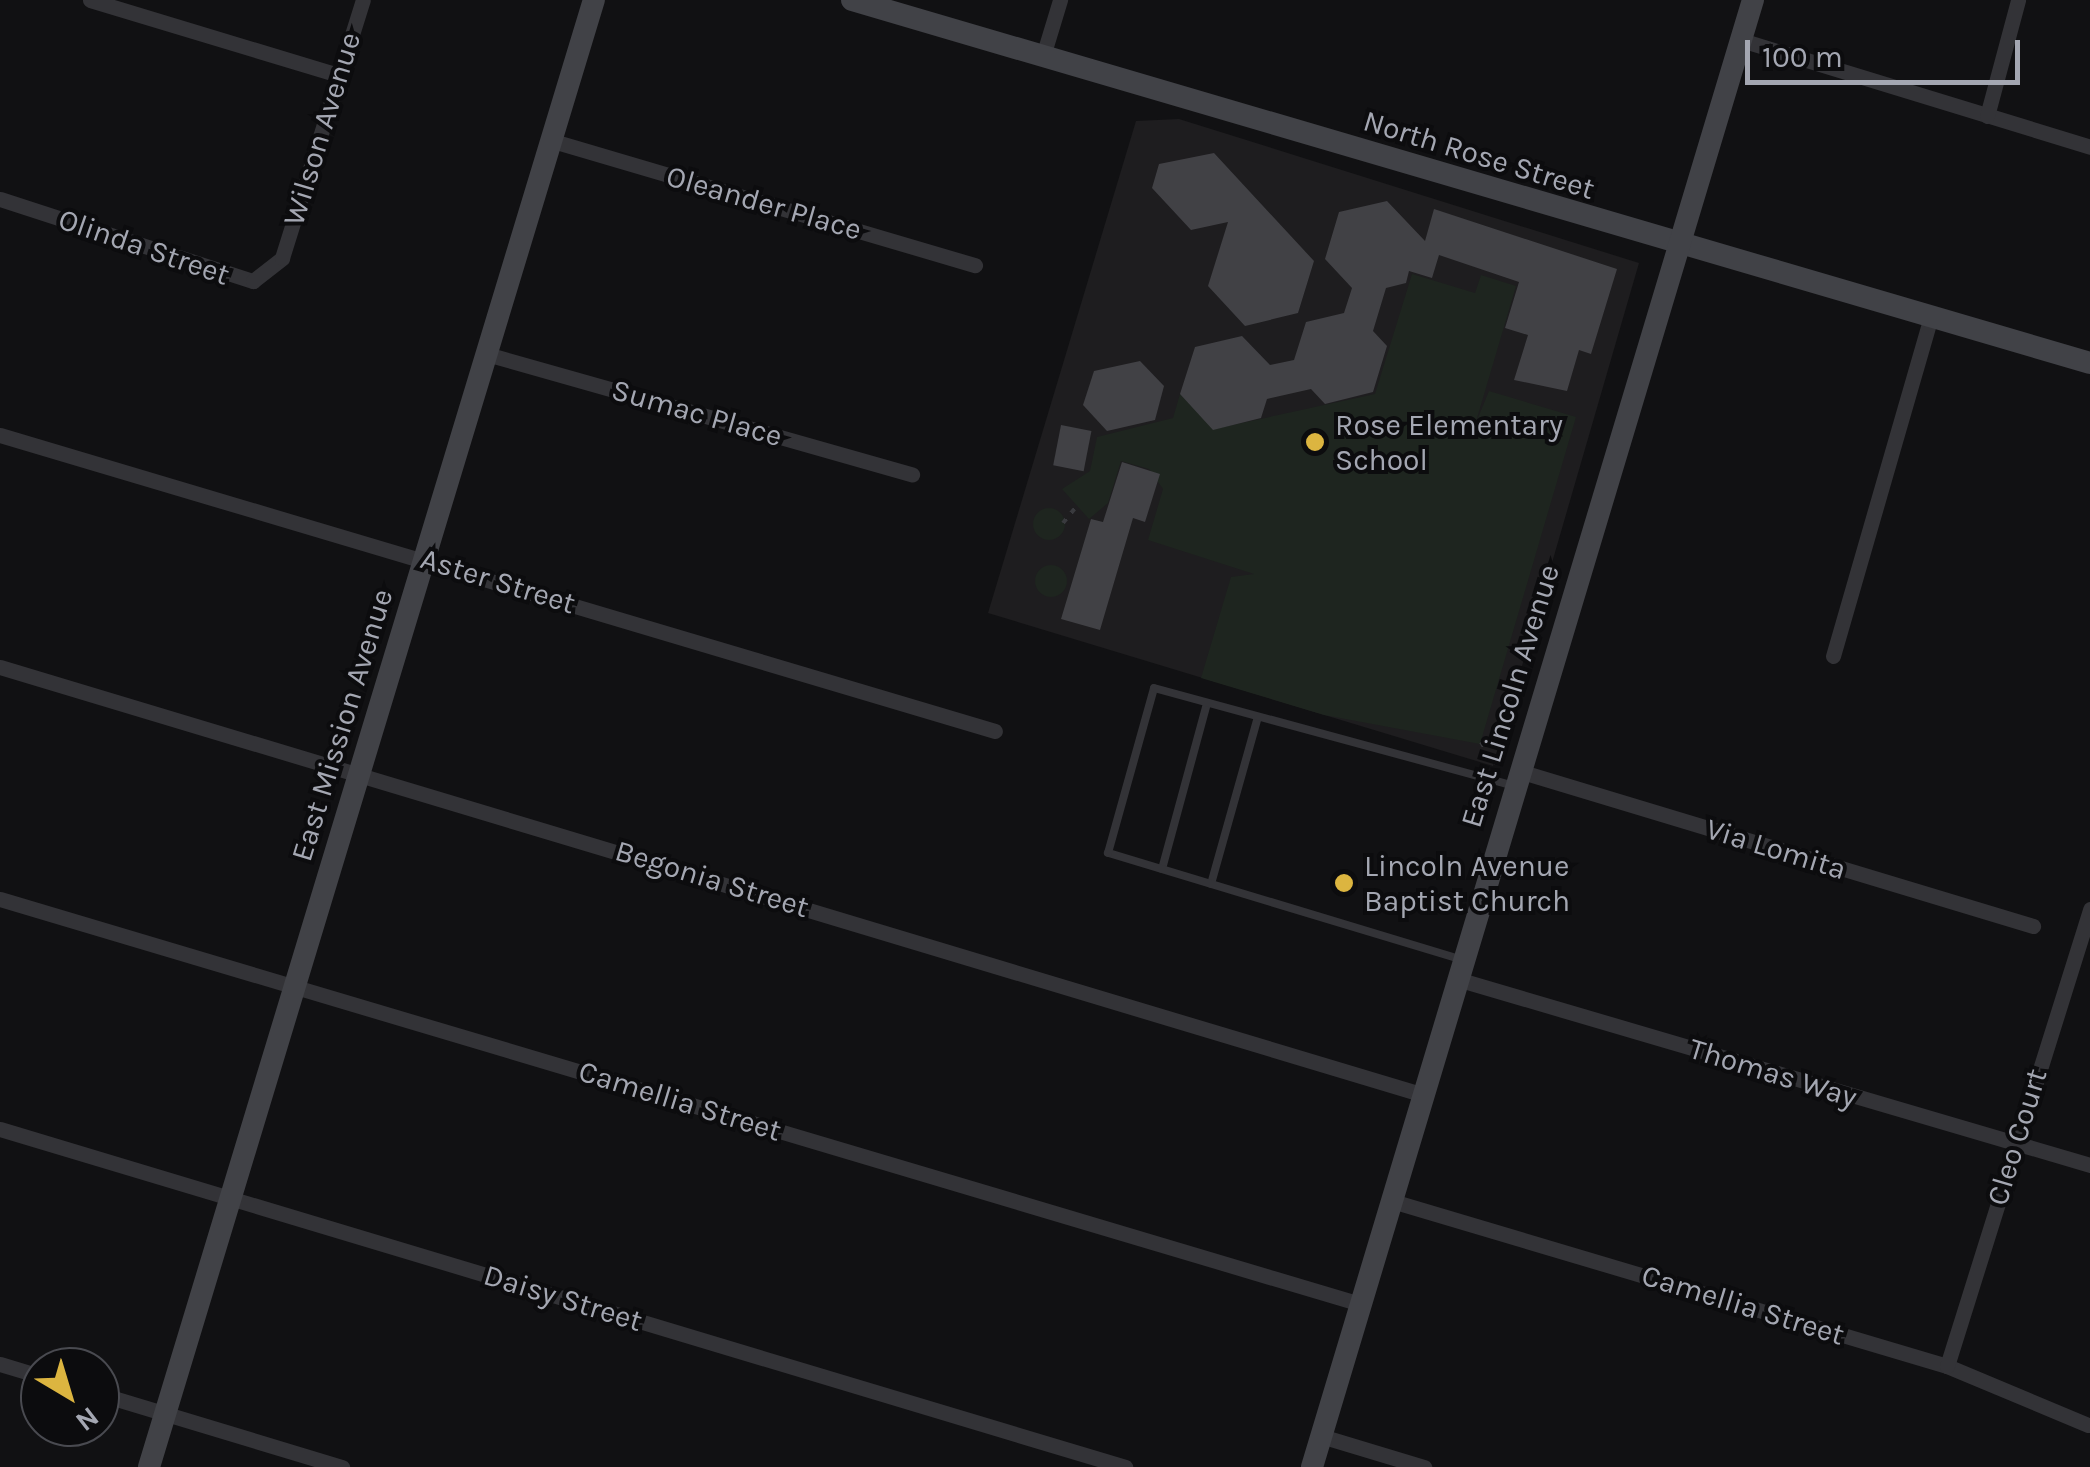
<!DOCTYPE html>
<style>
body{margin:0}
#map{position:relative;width:2090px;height:1467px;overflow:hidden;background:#111113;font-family:Karla,sans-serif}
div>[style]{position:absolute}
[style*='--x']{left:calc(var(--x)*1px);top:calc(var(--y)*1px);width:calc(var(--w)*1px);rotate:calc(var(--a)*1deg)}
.built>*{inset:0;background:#1e1d1f}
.green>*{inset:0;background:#1e251f}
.round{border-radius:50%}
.building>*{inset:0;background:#414145;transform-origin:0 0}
.path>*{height:4px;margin-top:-2px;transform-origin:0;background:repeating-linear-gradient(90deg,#393a3e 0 5px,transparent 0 13px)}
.lane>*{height:8px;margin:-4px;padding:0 4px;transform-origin:4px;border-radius:4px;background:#333337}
.street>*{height:15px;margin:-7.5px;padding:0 7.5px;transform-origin:7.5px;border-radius:7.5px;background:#333337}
.secondary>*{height:22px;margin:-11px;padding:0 11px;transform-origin:11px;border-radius:11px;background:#414247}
.dots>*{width:28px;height:28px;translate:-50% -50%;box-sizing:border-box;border:5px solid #0c0c0e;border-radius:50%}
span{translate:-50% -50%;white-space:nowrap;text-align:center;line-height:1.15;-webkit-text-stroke:8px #0c0c0e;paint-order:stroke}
.street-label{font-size:30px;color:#a4a7b2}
.poi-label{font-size:30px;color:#a4a7b2}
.left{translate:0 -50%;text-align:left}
.north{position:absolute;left:20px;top:1347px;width:100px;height:100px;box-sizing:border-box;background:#0c0c0e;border:2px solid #494a50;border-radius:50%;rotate:142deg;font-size:28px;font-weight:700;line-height:40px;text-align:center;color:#a4a7b2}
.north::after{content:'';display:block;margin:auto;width:35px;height:45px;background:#dcb540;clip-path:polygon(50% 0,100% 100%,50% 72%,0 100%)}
.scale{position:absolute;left:1745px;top:40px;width:275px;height:45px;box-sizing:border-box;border:5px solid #a4a7b2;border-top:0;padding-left:12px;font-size:30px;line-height:35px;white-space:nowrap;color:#a4a7b2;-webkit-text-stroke:8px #0c0c0e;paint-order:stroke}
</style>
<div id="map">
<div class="built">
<i style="clip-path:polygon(1179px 119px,1639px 263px,1493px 766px,988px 613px,1136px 121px)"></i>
</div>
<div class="green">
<i style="clip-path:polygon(1412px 274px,1475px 293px,1481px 275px,1516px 286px,1475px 425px,1489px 391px,1576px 417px,1480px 744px,1324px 715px,1201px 678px,1231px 577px,1254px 574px,1148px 540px,1163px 489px,1149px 469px,1121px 461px,1108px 503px,1089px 519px,1062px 489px,1090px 471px,1097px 437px,1173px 418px,1180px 394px,1214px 429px,1375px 394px)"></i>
<i class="round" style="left:1033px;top:508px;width:32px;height:32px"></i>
<i class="round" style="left:1035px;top:565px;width:32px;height:32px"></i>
</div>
<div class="building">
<i style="clip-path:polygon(1214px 153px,1314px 261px,1298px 313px,1245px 326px,1208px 286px,1228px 222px,1191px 230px,1152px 188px,1159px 164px)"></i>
<i style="clip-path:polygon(1387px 201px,1425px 241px,1434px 209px,1617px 269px,1591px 354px,1579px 350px,1567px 391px,1514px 380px,1528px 335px,1505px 328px,1519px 282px,1439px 255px,1432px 278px,1409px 271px,1406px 283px,1386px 288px,1373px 331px,1387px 346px,1373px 392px,1325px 404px,1311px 389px,1267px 399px,1261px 418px,1213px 430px,1180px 394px,1195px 347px,1242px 336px,1270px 365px,1294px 360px,1306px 322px,1344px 313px,1352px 288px,1325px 259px,1339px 212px)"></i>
<i style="clip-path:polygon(1140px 361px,1164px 386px,1155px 420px,1107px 431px,1083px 405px,1094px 371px)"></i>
<i style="left:1061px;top:425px;width:31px;height:41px;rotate:11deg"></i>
<i style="clip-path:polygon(1122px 462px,1160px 474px,1145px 522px,1133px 518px,1100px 630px,1061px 619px,1091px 519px,1103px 522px)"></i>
</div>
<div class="path">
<i style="--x:1063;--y:523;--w:22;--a:-51"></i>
<i style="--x:1481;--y:742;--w:26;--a:59"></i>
</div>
<div class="lane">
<i style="--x:1162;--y:869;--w:172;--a:-74.8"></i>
<i style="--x:1211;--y:884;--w:173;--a:-74.3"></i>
<i style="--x:1463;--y:960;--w:371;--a:-163.2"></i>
<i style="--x:1108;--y:853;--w:171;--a:-74.4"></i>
<i style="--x:1154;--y:688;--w:374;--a:15.2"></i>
</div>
<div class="street">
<i style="--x:90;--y:0;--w:259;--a:16.8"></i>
<i style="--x:1741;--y:40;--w:365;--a:17"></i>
<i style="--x:1043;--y:56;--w:59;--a:-73.1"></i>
<i style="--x:1987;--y:116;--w:120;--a:-75"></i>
<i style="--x:553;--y:141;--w:440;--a:16.4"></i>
<i style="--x:0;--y:199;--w:266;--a:18"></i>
<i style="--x:253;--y:281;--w:37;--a:-38"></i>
<i style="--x:282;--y:258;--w:270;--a:-72.6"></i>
<i style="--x:483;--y:353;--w:446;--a:15.8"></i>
<i style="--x:0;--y:435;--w:1038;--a:16.57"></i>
<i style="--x:1833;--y:656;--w:353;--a:-73.9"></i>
<i style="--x:0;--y:667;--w:1487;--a:16.73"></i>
<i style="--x:1519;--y:771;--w:537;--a:16.78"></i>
<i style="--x:0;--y:899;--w:1419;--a:16.58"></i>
<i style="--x:1457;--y:979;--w:660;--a:16.37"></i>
<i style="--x:0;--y:1129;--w:1175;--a:16.72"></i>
<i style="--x:1392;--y:1201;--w:579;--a:16.56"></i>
<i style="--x:1947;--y:1366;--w:153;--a:22.7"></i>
<i style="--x:0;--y:1364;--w:42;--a:16.7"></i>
<i style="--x:1947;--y:1366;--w:479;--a:-72.6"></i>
<i style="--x:100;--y:1394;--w:253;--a:16.8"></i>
<i style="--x:1321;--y:1436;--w:108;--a:16.8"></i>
</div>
<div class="secondary">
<i style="--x:852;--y:0;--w:1290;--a:16.34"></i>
<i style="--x:149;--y:1467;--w:1533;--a:-73.13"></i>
<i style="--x:1312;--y:1467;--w:1532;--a:-73.27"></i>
</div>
<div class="dots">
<i style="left:1315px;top:442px;background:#dcb540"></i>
<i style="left:1344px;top:883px;background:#dcb540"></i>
</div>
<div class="street-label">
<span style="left:322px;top:129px;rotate:-73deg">Wilson Avenue</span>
<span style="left:1479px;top:155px;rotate:17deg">North Rose Street</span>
<span style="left:764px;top:203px;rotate:16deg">Oleander Place</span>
<span style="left:144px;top:247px;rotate:19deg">Olinda Street</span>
<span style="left:697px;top:413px;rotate:16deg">Sumac Place</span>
<span style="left:498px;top:581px;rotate:17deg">Aster Street</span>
<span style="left:1510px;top:696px;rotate:-73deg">East Lincoln Avenue</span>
<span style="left:342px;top:725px;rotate:-73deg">East Mission Avenue</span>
<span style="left:1776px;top:849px;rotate:17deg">Via Lomita</span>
<span style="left:712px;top:879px;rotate:17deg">Begonia Street</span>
<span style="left:1773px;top:1073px;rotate:17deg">Thomas Way</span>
<span style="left:680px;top:1101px;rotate:17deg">Camellia Street</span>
<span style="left:2017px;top:1137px;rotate:-73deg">Cleo Court</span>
<span style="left:563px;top:1298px;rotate:17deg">Daisy Street</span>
<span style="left:1743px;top:1305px;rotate:17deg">Camellia Street</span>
</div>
<div class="poi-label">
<span class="left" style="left:1335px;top:442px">Rose Elementary<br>School</span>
<span class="left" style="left:1364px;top:883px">Lincoln Avenue<br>Baptist Church</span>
</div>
<div class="north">N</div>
<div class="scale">100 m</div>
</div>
